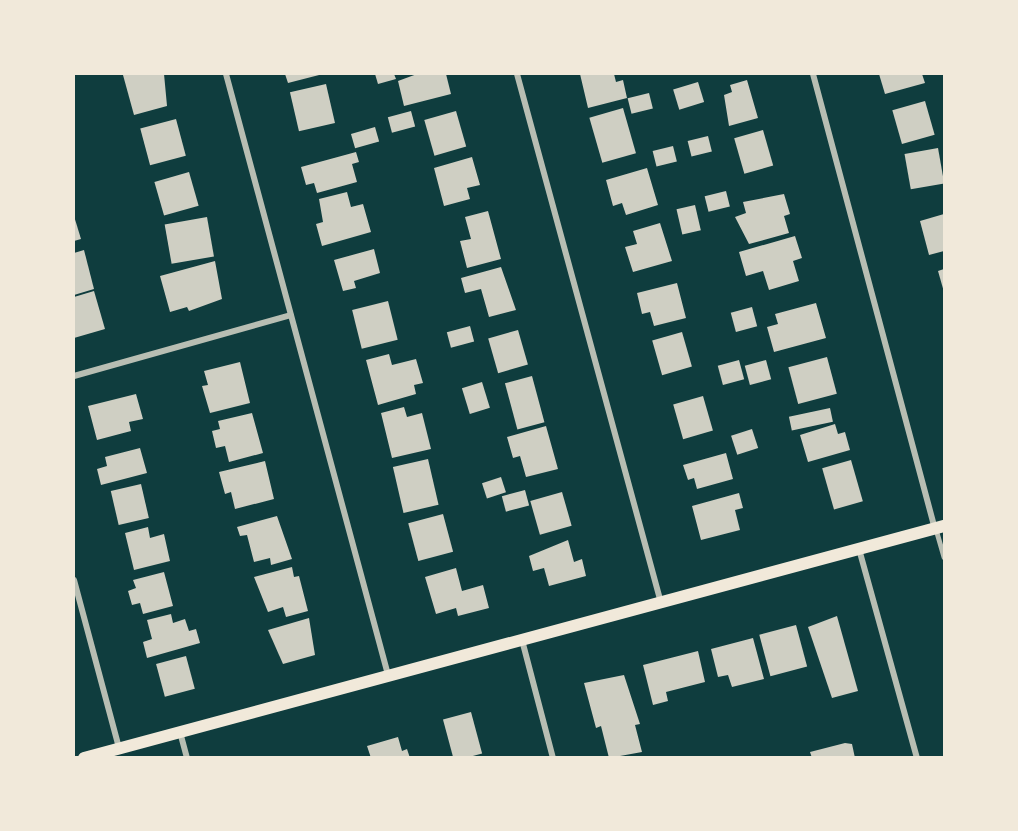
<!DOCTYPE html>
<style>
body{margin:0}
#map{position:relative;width:1018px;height:831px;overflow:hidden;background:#0f3d3e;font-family:"Alegreya Sans",sans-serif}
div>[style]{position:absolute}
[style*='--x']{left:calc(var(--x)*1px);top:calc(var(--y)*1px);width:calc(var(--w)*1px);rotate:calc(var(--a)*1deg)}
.building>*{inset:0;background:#cfcfc3;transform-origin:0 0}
.service>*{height:4.5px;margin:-2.25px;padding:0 2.25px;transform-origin:2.25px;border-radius:2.25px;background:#b8beb3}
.minor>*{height:6px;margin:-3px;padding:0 3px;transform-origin:3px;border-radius:3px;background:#b8beb3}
.secondary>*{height:12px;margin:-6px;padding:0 6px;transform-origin:6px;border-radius:6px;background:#f1e9da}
span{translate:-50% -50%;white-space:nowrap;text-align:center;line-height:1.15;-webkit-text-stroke:6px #f1e9da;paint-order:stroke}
.frame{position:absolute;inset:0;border:75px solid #f1e9da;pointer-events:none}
</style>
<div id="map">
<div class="building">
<i style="clip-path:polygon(129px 74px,164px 74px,167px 106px,134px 115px,123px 75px)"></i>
<i style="clip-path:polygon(285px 74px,323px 74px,288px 83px)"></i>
<i style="clip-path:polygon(375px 74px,394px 74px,396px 79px,378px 84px)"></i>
<i style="clip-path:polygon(417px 74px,446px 74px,451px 94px,404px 106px,398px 81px)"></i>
<i style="clip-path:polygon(580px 74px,614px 74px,616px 82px,623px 80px,627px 98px,588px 108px)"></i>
<i style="clip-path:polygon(879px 74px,922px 74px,925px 83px,885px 94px)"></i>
<i style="clip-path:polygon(747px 80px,758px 118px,729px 126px,724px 95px,732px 92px,730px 85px)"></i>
<i style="left:698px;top:82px;width:21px;height:26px;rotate:73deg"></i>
<i style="left:326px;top:84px;width:40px;height:37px;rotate:77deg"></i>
<i style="left:649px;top:93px;width:16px;height:22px;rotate:76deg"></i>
<i style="left:925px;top:101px;width:35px;height:34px;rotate:74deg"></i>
<i style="left:623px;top:108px;width:47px;height:35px;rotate:74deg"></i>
<i style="left:411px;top:111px;width:16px;height:24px;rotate:75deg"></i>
<i style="left:456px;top:111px;width:37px;height:33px;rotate:74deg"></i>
<i style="left:176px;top:119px;width:38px;height:37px;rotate:75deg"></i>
<i style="left:375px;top:127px;width:15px;height:25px;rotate:74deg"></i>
<i style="left:763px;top:130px;width:37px;height:30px;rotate:74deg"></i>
<i style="left:708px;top:136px;width:16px;height:21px;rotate:76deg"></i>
<i style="left:673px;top:146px;width:16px;height:21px;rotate:76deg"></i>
<i style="left:938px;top:148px;width:36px;height:34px;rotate:80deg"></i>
<i style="clip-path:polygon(356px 152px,359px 162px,352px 164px,357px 182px,317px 193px,314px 183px,306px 185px,301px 167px)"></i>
<i style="clip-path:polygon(472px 157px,480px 185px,467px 188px,470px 199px,444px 206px,434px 168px)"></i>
<i style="clip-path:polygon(647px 168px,658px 205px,626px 215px,622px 203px,613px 206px,606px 180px)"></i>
<i style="left:189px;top:172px;width:35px;height:36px;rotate:74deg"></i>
<i style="left:726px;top:191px;width:16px;height:22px;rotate:76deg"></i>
<i style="clip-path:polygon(347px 192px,351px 207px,363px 204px,371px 232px,322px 246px,316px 224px,323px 222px,319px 199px)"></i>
<i style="clip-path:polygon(784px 194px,790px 214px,784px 216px,789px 233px,749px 244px,735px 217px,746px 213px,743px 202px)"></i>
<i style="left:695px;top:205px;width:26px;height:19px;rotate:77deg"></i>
<i style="clip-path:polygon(488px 211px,501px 259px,467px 268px,460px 241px,471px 239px,465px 217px)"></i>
<i style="clip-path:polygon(944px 214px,944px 251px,929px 255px,920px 221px)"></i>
<i style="clip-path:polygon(74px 216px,81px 239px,74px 241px)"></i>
<i style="left:207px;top:217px;width:40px;height:43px;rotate:80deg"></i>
<i style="clip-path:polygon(660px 223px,672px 261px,633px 272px,625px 247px,637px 244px,633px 231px)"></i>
<i style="clip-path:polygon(795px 236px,802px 258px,793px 261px,799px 281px,769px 290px,763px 271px,746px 276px,739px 252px)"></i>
<i style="clip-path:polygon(374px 249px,380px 273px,354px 281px,356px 288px,343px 291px,334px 260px)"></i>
<i style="clip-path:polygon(84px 250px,94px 289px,74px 295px,74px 253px)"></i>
<i style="clip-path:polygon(215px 261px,222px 299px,189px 311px,187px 307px,170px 312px,160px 276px)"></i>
<i style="clip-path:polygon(501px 267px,516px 310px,489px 317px,481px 289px,465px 293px,461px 278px)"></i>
<i style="clip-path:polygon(944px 269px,944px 292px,938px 271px)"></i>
<i style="clip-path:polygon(677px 283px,686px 318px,654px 326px,650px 312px,642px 314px,637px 293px)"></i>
<i style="clip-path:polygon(94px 291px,105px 329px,74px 338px,74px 297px)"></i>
<i style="left:388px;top:301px;width:40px;height:37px;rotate:76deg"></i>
<i style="clip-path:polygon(816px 303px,826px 338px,774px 352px,767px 327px,778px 324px,775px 314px)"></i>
<i style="left:752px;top:307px;width:20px;height:22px;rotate:75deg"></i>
<i style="left:470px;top:326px;width:16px;height:24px;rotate:75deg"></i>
<i style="left:518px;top:330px;width:36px;height:31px;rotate:74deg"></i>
<i style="left:682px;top:332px;width:36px;height:31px;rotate:74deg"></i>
<i style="clip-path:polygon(389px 354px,392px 365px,416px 359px,423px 383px,414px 385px,416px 394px,378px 405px,366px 360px)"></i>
<i style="left:827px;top:357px;width:38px;height:40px;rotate:75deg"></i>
<i style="left:739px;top:360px;width:20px;height:22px;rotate:75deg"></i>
<i style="left:766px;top:360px;width:20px;height:22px;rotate:75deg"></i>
<i style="clip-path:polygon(240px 362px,250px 403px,210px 413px,202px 386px,208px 385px,204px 371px)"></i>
<i style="left:532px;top:376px;width:48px;height:28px;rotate:75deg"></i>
<i style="left:482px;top:382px;width:27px;height:21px;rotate:73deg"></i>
<i style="clip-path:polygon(136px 394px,143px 419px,129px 422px,131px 431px,97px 440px,88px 406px)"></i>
<i style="left:703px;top:396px;width:36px;height:31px;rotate:74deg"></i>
<i style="clip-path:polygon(404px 407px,407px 417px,422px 413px,431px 449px,392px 458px,381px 413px)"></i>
<i style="left:830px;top:408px;width:14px;height:42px;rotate:78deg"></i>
<i style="clip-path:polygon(252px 413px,263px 453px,229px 462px,225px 446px,216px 448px,212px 431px,220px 429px,218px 421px)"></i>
<i style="clip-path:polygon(835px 424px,838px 434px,845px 432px,850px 450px,808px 462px,800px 435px)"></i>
<i style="clip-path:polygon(546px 426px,558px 469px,526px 477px,520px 456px,513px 458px,507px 437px)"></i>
<i style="left:752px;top:429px;width:20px;height:22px;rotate:72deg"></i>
<i style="clip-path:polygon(140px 448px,147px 473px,101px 485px,97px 469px,107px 466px,105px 457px)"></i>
<i style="clip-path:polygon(726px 453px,733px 479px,697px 489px,694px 478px,688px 480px,683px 465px)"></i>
<i style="left:428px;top:459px;width:47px;height:36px;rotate:77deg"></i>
<i style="left:851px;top:460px;width:43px;height:30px;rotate:74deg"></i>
<i style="clip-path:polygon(265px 461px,274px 499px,235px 509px,231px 492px,225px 494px,219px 472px)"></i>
<i style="left:501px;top:477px;width:16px;height:20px;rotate:72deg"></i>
<i style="left:141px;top:484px;width:35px;height:31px;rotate:77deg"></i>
<i style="left:525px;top:490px;width:16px;height:24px;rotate:75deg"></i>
<i style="left:562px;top:492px;width:35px;height:33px;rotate:74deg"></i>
<i style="clip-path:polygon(739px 493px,743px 508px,735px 510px,740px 530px,701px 540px,692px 506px)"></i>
<i style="left:443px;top:514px;width:39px;height:36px;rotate:75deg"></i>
<i style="clip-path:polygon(277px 516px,292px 559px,271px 565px,270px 558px,254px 562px,247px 535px,240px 536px,237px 527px)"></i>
<i style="clip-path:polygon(148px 527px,150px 538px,164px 534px,170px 561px,134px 570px,125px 533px)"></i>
<i style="clip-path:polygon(568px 540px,574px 562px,582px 559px,586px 576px,549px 586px,544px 568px,533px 571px,529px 556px)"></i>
<i style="clip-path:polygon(292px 567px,294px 577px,299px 576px,308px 611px,286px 617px,283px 607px,268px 612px,254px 577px)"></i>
<i style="clip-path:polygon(456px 568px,462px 591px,483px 585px,489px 608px,458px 616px,456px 608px,436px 614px,425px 577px)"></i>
<i style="clip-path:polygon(164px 572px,173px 606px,143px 614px,140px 603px,132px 605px,128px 591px,136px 588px,133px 580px)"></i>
<i style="clip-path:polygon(171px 614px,173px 623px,185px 619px,189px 631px,196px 629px,200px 643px,147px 658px,143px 642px,152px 639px,147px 620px)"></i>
<i style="clip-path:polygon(837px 616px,858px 691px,832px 698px,808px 627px)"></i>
<i style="clip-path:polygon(309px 618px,315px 655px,283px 664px,268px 630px)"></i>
<i style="left:796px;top:625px;width:43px;height:38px;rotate:75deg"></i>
<i style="clip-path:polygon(753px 638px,764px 679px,732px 687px,728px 675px,718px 677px,711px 649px)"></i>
<i style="clip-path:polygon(698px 651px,705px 682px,666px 692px,668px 701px,653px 705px,643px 665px)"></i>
<i style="left:186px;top:656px;width:34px;height:31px;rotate:75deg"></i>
<i style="clip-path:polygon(624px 675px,640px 724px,635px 725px,642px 752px,609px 758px,601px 726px,596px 728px,584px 683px)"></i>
<i style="left:471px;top:712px;width:43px;height:29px;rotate:75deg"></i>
<i style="clip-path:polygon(398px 737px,402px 751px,407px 749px,410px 758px,371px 758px,367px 746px)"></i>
<i style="clip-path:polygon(845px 743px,852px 744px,855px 758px,812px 758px,810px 752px)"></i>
</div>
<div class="service">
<i style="--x:936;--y:529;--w:29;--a:74"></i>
</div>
<div class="minor">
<i style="--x:226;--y:74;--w:622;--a:74.91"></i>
<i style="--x:517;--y:74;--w:548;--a:74.77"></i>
<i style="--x:813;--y:74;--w:470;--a:75"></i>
<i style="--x:74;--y:376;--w:225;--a:-15.7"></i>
<i style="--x:859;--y:549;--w:217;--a:74.5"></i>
<i style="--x:74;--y:580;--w:174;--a:75"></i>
<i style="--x:522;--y:640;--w:122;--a:75.3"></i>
<i style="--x:180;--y:732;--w:27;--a:75"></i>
</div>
<div class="secondary">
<i style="--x:84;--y:758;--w:891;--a:-15.1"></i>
</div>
<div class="frame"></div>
</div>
